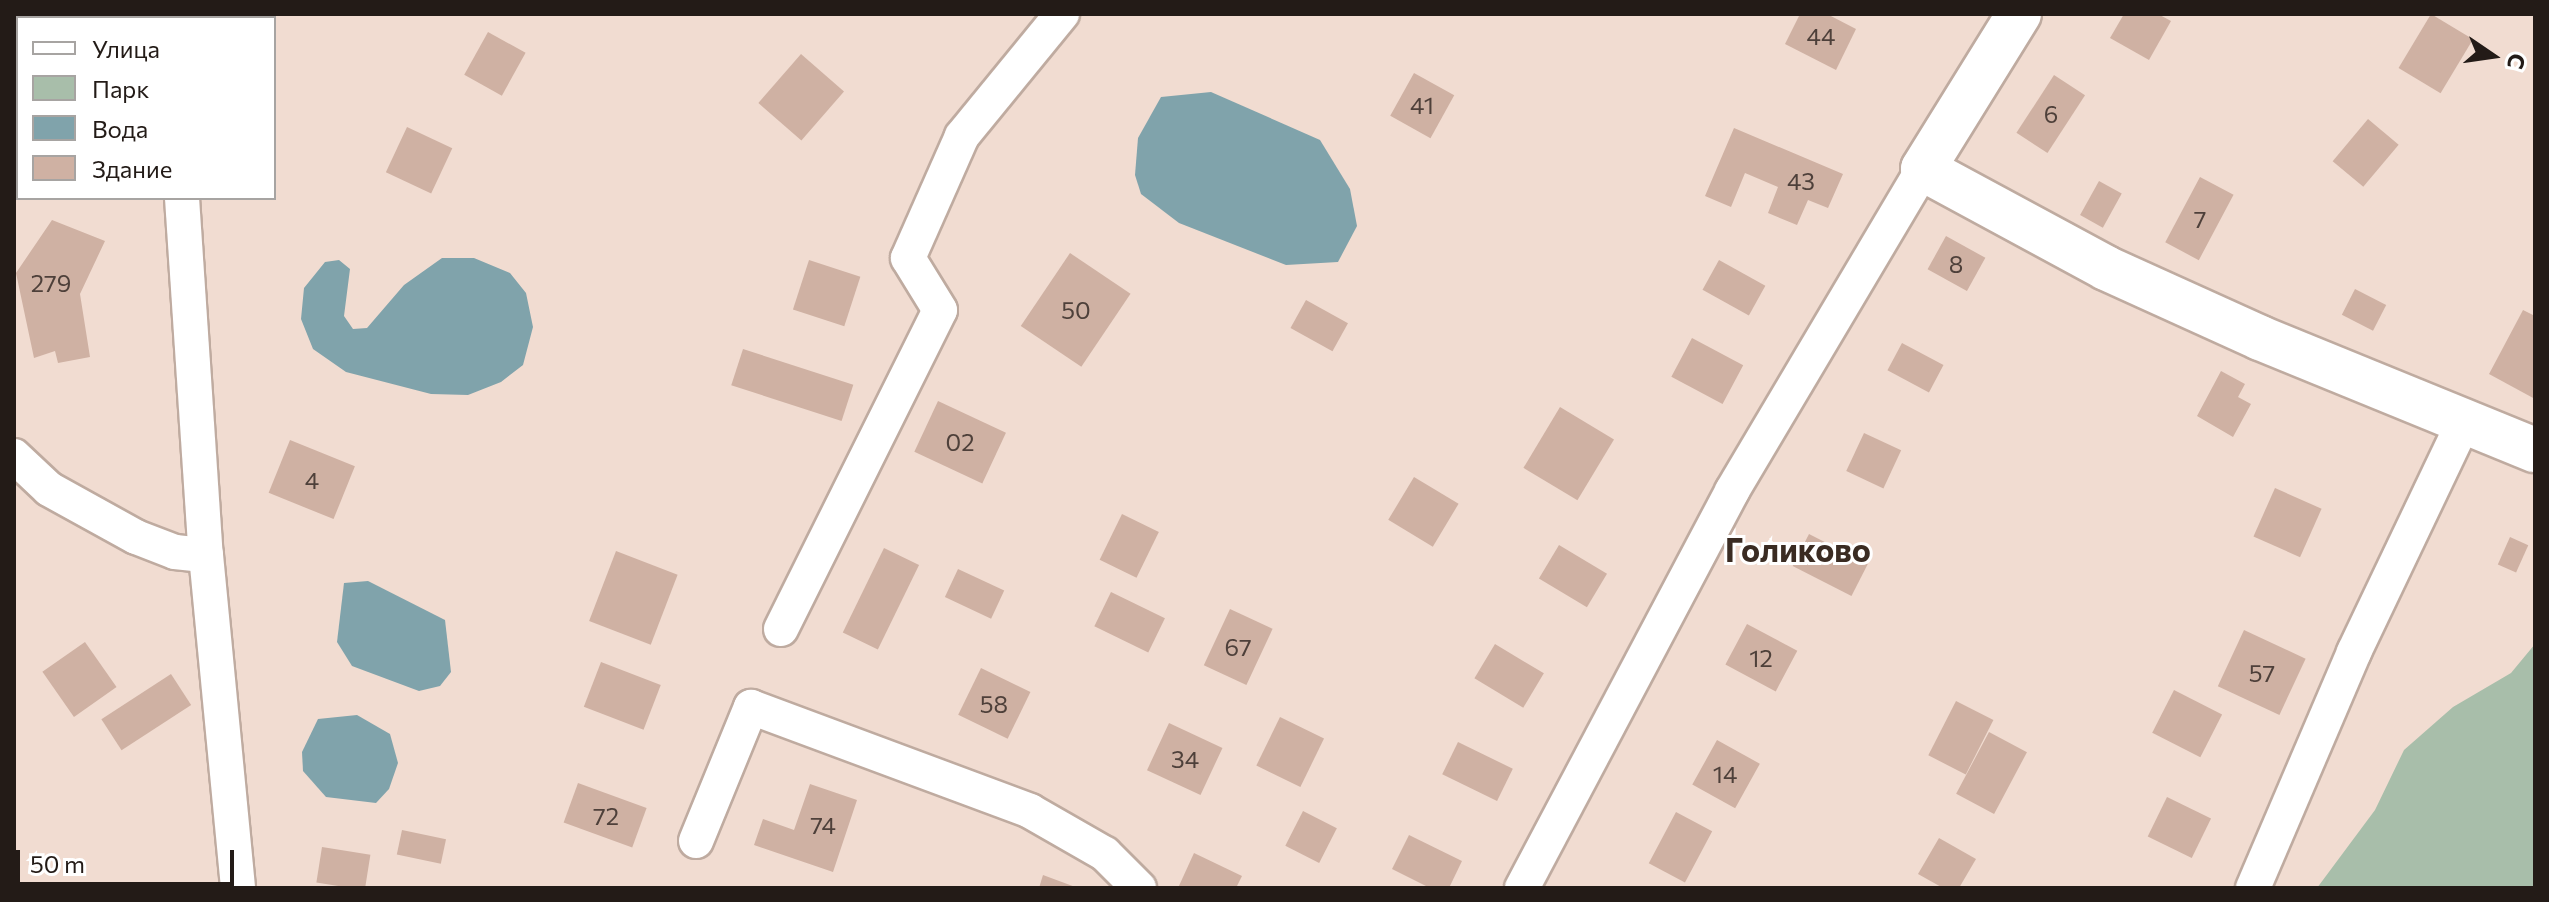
<!DOCTYPE html>
<meta charset="utf-8">
<style>
body{margin:0}
#map{position:relative;width:2549px;height:902px;overflow:hidden;background:#f1dcd1;font-family:Commissioner,sans-serif}
div>[style]{position:absolute}
[style*='--x']{left:calc(var(--x)*1px);top:calc(var(--y)*1px);width:calc(var(--w)*1px);rotate:calc(var(--a)*1deg)}
.green>*{inset:0;background:#a8beaa}
.water>*{inset:0;background:#80a3ab}
.building>*{inset:0;background:#cfb1a3;transform-origin:0 0}
.roads{filter:drop-shadow(2px 0 #bfaba0) drop-shadow(-2px 0 #bfaba0) drop-shadow(0 2px #bfaba0) drop-shadow(0 -2px #bfaba0)}
.street>*{height:34px;margin:-17px;padding:0 17px;transform-origin:17px;border-radius:17px;background:#fff}
.secondary>*{height:44px;margin:-22px;padding:0 22px;transform-origin:22px;border-radius:22px;background:#fff}
span{translate:-50% -50%;white-space:nowrap;text-align:center;line-height:1.15;-webkit-text-stroke:6px #fff;paint-order:stroke}
.number-label{font-size:24px;color:#4e403a}
.number-label span{-webkit-text-stroke-width:0}
.quarter-label{font-size:32px;color:#3a2b22;font-weight:700}
.frame{position:absolute;inset:0;border:16px solid #231b17;pointer-events:none}
.legend{position:absolute;left:16px;top:16px;width:260px;height:184px;box-sizing:border-box;background:#fff;border:2px solid #a7a4a2;margin:0;padding:10px 14px;list-style:none;font-size:24px;color:#231b17}
.legend li{display:flex;align-items:center;gap:16px;height:40px}
.legend b{width:40px;border:2px solid #a7a4a2}
.north{position:absolute;left:2453px;top:16px;width:80px;height:80px;-webkit-text-stroke:6px #fff;paint-order:stroke;rotate:103deg;font-size:22px;font-weight:700;line-height:32px;text-align:center;color:#231b17}
.north::after{content:'';display:block;margin:auto;width:28px;height:36px;background:#231b17;clip-path:polygon(50% 0,100% 100%,50% 72%,0 100%)}
.scale{position:absolute;left:16px;top:850px;width:218px;height:36px;box-sizing:border-box;border:4px solid #231b17;border-top:0;padding-left:10px;font-size:24px;line-height:28px;white-space:nowrap;color:#231b17;-webkit-text-stroke:6px #fff;paint-order:stroke}
</style>
<div id="map">
<div class="green">
<i style="clip-path:polygon(2535px 644px,2535px 888px,2317px 888px,2375px 810px,2404px 750px,2453px 707px,2511px 673px)"></i>
</div>
<div class="water">
<i style="clip-path:polygon(1211px 92px,1320px 140px,1350px 189px,1357px 226px,1338px 262px,1286px 265px,1179px 223px,1141px 194px,1135px 175px,1138px 138px,1161px 97px)"></i>
<i style="clip-path:polygon(442px 258px,474px 258px,510px 273px,526px 293px,533px 327px,523px 365px,501px 382px,468px 395px,431px 394px,346px 372px,313px 349px,301px 319px,304px 288px,325px 262px,339px 260px,350px 269px,344px 316px,353px 329px,367px 328px,404px 285px)"></i>
<i style="clip-path:polygon(368px 581px,445px 620px,451px 672px,440px 686px,419px 691px,352px 666px,337px 642px,344px 583px)"></i>
<i style="clip-path:polygon(357px 715px,390px 734px,398px 763px,389px 789px,376px 803px,326px 797px,303px 771px,302px 752px,318px 719px)"></i>
</div>
<div class="building">
<i style="clip-path:polygon(1800px 14px,1827px 14px,1856px 29px,1836px 70px,1785px 44px)"></i>
<i style="clip-path:polygon(2124px 14px,2158px 14px,2171px 21px,2149px 60px,2110px 38px)"></i>
<i style="left:2431px;top:14px;width:49px;height:63px;rotate:31deg"></i>
<i style="left:488px;top:32px;width:43px;height:49px;rotate:29deg"></i>
<i style="left:801px;top:54px;width:57px;height:65px;rotate:41deg"></i>
<i style="left:1414px;top:73px;width:46px;height:49px;rotate:29deg"></i>
<i style="left:2054px;top:75px;width:37px;height:69px;rotate:33deg"></i>
<i style="left:2368px;top:119px;width:40px;height:55px;rotate:40deg"></i>
<i style="left:407px;top:127px;width:50px;height:50px;rotate:25deg"></i>
<i style="clip-path:polygon(1734px 128px,1843px 174px,1828px 208px,1808px 200px,1797px 225px,1768px 213px,1778px 187px,1745px 173px,1731px 207px,1705px 196px)"></i>
<i style="left:2200px;top:177px;width:38px;height:74px;rotate:28deg"></i>
<i style="left:2099px;top:181px;width:26px;height:39px;rotate:29deg"></i>
<i style="clip-path:polygon(52px 220px,105px 241px,80px 294px,90px 357px,58px 363px,55px 351px,34px 358px,16px 273px)"></i>
<i style="left:1946px;top:236px;width:45px;height:38px;rotate:29deg"></i>
<i style="left:1070px;top:253px;width:73px;height:88px;rotate:34deg"></i>
<i style="left:809px;top:260px;width:54px;height:52px;rotate:18deg"></i>
<i style="left:1719px;top:260px;width:53px;height:34px;rotate:29deg"></i>
<i style="left:2355px;top:289px;width:35px;height:29px;rotate:27deg"></i>
<i style="left:1306px;top:300px;width:48px;height:32px;rotate:29deg"></i>
<i style="clip-path:polygon(2523px 310px,2535px 316px,2535px 399px,2489px 374px)"></i>
<i style="left:1692px;top:338px;width:58px;height:44px;rotate:28deg"></i>
<i style="left:1902px;top:343px;width:47px;height:31px;rotate:28deg"></i>
<i style="left:743px;top:349px;width:116px;height:38px;rotate:18deg"></i>
<i style="clip-path:polygon(2221px 371px,2245px 384px,2238px 397px,2251px 404px,2233px 437px,2197px 416px)"></i>
<i style="left:938px;top:401px;width:75px;height:56px;rotate:25deg"></i>
<i style="left:1560px;top:407px;width:63px;height:71px;rotate:31deg"></i>
<i style="left:1864px;top:433px;width:41px;height:42px;rotate:25deg"></i>
<i style="left:290px;top:440px;width:70px;height:57px;rotate:22deg"></i>
<i style="left:1414px;top:477px;width:52px;height:50px;rotate:31deg"></i>
<i style="left:2275px;top:488px;width:51px;height:53px;rotate:24deg"></i>
<i style="left:1122px;top:514px;width:41px;height:51px;rotate:26deg"></i>
<i style="left:1809px;top:534px;width:66px;height:36px;rotate:27deg"></i>
<i style="left:2510px;top:537px;width:20px;height:30px;rotate:24deg"></i>
<i style="left:1559px;top:545px;width:56px;height:39px;rotate:31deg"></i>
<i style="left:884px;top:548px;width:39px;height:94px;rotate:26deg"></i>
<i style="left:616px;top:551px;width:66px;height:75px;rotate:21deg"></i>
<i style="left:958px;top:569px;width:51px;height:31px;rotate:25deg"></i>
<i style="left:1111px;top:592px;width:60px;height:38px;rotate:26deg"></i>
<i style="left:1230px;top:609px;width:47px;height:62px;rotate:25deg"></i>
<i style="left:1747px;top:624px;width:57px;height:46px;rotate:28deg"></i>
<i style="left:2244px;top:630px;width:68px;height:62px;rotate:25deg"></i>
<i style="left:85px;top:642px;width:55px;height:52px;rotate:55deg"></i>
<i style="left:1495px;top:644px;width:57px;height:40px;rotate:31deg"></i>
<i style="left:601px;top:662px;width:64px;height:48px;rotate:21deg"></i>
<i style="left:981px;top:668px;width:55px;height:52px;rotate:26deg"></i>
<i style="left:171px;top:674px;width:37px;height:83px;rotate:57deg"></i>
<i style="left:2174px;top:690px;width:54px;height:48px;rotate:27deg"></i>
<i style="left:1956px;top:701px;width:42px;height:61px;rotate:27deg"></i>
<i style="left:1280px;top:717px;width:49px;height:54px;rotate:26deg"></i>
<i style="left:1169px;top:723px;width:59px;height:52px;rotate:25deg"></i>
<i style="left:1989px;top:732px;width:43px;height:70px;rotate:28deg"></i>
<i style="left:1717px;top:740px;width:49px;height:51px;rotate:29deg"></i>
<i style="left:1458px;top:742px;width:61px;height:36px;rotate:26deg"></i>
<i style="left:578px;top:783px;width:73px;height:42px;rotate:20deg"></i>
<i style="clip-path:polygon(810px 784px,857px 800px,833px 872px,754px 845px,763px 819px,794px 830px)"></i>
<i style="left:2167px;top:797px;width:49px;height:44px;rotate:26deg"></i>
<i style="left:1303px;top:811px;width:38px;height:39px;rotate:27deg"></i>
<i style="left:1676px;top:812px;width:41px;height:58px;rotate:28deg"></i>
<i style="left:402px;top:830px;width:45px;height:25px;rotate:12deg"></i>
<i style="clip-path:polygon(1409px 835px,1462px 861px,1449px 888px,1430px 888px,1392px 869px)"></i>
<i style="clip-path:polygon(1939px 838px,1976px 859px,1959px 888px,1943px 888px,1918px 874px)"></i>
<i style="left:322px;top:847px;width:49px;height:36px;rotate:9deg"></i>
<i style="clip-path:polygon(1194px 853px,1242px 876px,1236px 888px,1178px 888px)"></i>
<i style="clip-path:polygon(1043px 875px,1078px 888px,1039px 888px)"></i>
</div>
<div class="roads">
<div class="street">
<i style="--x:173;--y:14;--w:4;--a:90"></i>
<i style="--x:182;--y:198;--w:358;--a:86.2"></i>
<i style="--x:206;--y:555;--w:335;--a:84.5"></i>
<i style="--x:14;--y:456;--w:48;--a:43.3"></i>
<i style="--x:49;--y:489;--w:99;--a:28.9"></i>
<i style="--x:136;--y:537;--w:42;--a:21"></i>
<i style="--x:175;--y:552;--w:31;--a:6"></i>
<i style="--x:781;--y:629;--w:356;--a:-63.5"></i>
<i style="--x:940;--y:310;--w:61;--a:-121.6"></i>
<i style="--x:908;--y:258;--w:133;--a:-66.1"></i>
<i style="--x:962;--y:136;--w:158;--a:-50.7"></i>
<i style="--x:696;--y:841;--w:145;--a:-67.7"></i>
<i style="--x:751;--y:707;--w:298;--a:20.4"></i>
<i style="--x:1030;--y:811;--w:86;--a:29.8"></i>
<i style="--x:1105;--y:854;--w:48;--a:45"></i>
<i style="--x:1522;--y:888;--w:449;--a:-62.1"></i>
<i style="--x:1732;--y:491;--w:374;--a:-59.3"></i>
<i style="--x:2253;--y:888;--w:257;--a:-66.8"></i>
<i style="--x:2354;--y:652;--w:256;--a:-64.5"></i>
</div>
<div class="secondary">
<i style="--x:2019;--y:14;--w:182;--a:121.8"></i>
<i style="--x:1923;--y:169;--w:208;--a:28.4"></i>
<i style="--x:2106;--y:268;--w:169;--a:24.4"></i>
<i style="--x:2260;--y:338;--w:297;--a:22.2"></i>
</div>
</div>
<div class="number-label">
<span style="left:1821px;top:36px">44</span>
<span style="left:1422px;top:105px">41</span>
<span style="left:2051px;top:114px">6</span>
<span style="left:1801px;top:181px">43</span>
<span style="left:2200px;top:219px">7</span>
<span style="left:1956px;top:264px">8</span>
<span style="left:51px;top:283px">279</span>
<span style="left:1076px;top:310px">50</span>
<span style="left:960px;top:442px">02</span>
<span style="left:312px;top:480px">4</span>
<span style="left:1238px;top:647px">67</span>
<span style="left:1761px;top:658px">12</span>
<span style="left:2262px;top:673px">57</span>
<span style="left:994px;top:704px">58</span>
<span style="left:1185px;top:759px">34</span>
<span style="left:1725px;top:774px">14</span>
<span style="left:606px;top:816px">72</span>
<span style="left:823px;top:825px">74</span>
</div>
<div class="quarter-label">
<span style="left:1798px;top:549px">Голиково</span>
</div>
<div class="frame"></div>
<ul class="legend">
<li><b style="height:10px;background:#fff"></b>Улица</li>
<li><b style="height:22px;background:#a8beaa"></b>Парк</li>
<li><b style="height:22px;background:#80a3ab"></b>Вода</li>
<li><b style="height:22px;background:#cfb1a3"></b>Здание</li>
</ul>
<div class="north">С</div>
<div class="scale">50 m</div>
</div>
